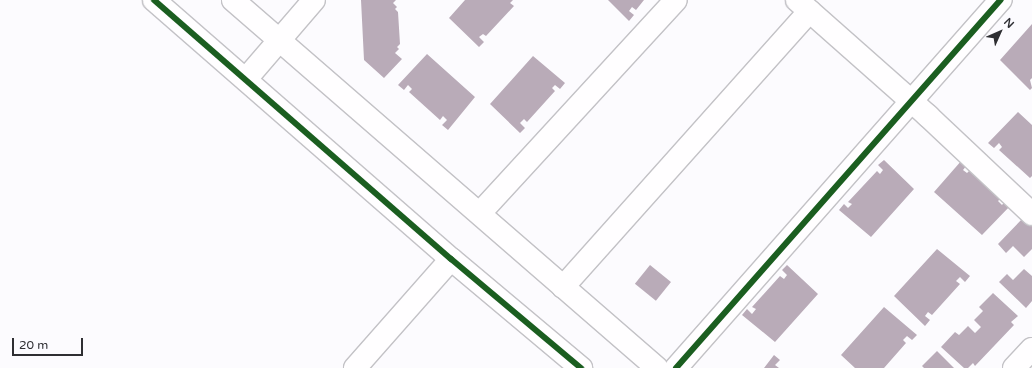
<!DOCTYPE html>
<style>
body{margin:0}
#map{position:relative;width:1032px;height:368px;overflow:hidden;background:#fcfbfe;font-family:"Varela Round",sans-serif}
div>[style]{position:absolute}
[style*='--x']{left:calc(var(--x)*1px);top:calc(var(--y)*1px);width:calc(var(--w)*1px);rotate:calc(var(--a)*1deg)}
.building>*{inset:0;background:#b9abb8;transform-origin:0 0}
.roads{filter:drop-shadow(1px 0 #c3c2c6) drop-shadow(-1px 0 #c3c2c6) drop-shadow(0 1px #c3c2c6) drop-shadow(0 -1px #c3c2c6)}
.minor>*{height:22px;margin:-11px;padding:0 11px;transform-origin:11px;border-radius:11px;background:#fffeff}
.cycleway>*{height:6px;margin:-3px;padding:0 3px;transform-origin:3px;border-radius:3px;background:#1b5e20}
span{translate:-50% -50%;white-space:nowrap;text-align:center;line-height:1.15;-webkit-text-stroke:4px #fbfaff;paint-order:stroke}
.north{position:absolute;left:980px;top:12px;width:40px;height:40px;-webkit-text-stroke:3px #fbfaff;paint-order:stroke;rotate:45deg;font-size:11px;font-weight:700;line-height:16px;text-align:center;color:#2e2e32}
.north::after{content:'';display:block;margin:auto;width:14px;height:18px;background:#2e2e32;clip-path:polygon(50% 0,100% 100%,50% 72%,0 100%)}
.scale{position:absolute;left:12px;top:338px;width:71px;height:18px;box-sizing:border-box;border:2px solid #2e2e32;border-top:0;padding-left:5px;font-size:12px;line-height:14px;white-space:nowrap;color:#2e2e32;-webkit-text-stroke:3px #fbfaff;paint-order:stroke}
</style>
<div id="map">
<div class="building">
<i style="clip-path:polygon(361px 0,396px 0,393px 3px,397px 7px,395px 9px,398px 12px,400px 44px,397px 47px,399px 49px,395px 53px,402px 59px,384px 78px,364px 60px)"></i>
<i style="clip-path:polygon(465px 0,513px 0,510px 3px,514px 6px,486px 36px,483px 34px,479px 37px,484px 42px,479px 47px,449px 18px)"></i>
<i style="clip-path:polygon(608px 0,644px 0,636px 10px,632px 7px,629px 11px,634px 15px,629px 21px)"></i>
<i style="clip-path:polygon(1032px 24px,1032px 78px,1030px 80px,1032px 88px,1030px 90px,1000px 60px)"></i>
<i style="clip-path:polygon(427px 54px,475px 97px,448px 130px,442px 125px,447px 120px,443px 116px,440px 120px,409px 92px,412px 89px,408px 85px,404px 90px,398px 85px)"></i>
<i style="clip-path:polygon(533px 56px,565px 83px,560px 89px,555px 85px,552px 88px,555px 91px,527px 122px,524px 119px,520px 123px,525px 128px,520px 133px,490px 104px)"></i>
<i style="clip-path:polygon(1018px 112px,1032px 125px,1032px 176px,1030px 178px,999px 150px,1002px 147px,999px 143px,994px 148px,988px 143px)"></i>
<i style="clip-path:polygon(884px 160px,914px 189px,871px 237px,839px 210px,844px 204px,848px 208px,852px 204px,848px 202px,877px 171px,880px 174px,883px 170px,878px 165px)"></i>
<i style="clip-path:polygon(962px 160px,967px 165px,963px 170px,967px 173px,970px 170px,1001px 198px,998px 201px,1002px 205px,1006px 200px,1011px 205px,982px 235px,934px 192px)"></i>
<i style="clip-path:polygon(1023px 218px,1032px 226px,1032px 249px,1024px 257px,1013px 246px,1006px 253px,998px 244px)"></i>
<i style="clip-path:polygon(937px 249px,970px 276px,965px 282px,960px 277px,956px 281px,960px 284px,932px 315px,928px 312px,925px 316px,930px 320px,925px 326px,894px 296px)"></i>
<i style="left:650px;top:265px;width:27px;height:24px;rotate:39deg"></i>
<i style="clip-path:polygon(787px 265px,818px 294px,775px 342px,742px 315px,747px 309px,752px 314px,756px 309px,752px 307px,780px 276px,784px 279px,787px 275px,782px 270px)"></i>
<i style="clip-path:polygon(1024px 269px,1032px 276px,1032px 301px,1026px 308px,999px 282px,1007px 274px,1013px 280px)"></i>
<i style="clip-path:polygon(993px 293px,1018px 316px,1011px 322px,1014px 325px,975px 366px,973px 363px,968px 368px,964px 368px,941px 347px,955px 332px,959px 335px,968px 326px,975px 333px,981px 327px,974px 320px,983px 311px,979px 307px)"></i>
<i style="clip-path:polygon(884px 307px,917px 335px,912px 340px,907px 336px,903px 340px,906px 343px,884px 368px,855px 368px,841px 355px)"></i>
<i style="clip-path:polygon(937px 351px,954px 368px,924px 368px,922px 366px)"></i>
<i style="clip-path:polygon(774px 355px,780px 360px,775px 365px,779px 368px,764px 368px)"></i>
</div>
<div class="roads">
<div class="minor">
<i style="--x:154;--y:0;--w:394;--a:41.1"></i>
<i style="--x:451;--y:259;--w:170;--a:40"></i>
<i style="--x:233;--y:0;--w:561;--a:40.96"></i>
<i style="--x:797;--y:0;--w:175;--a:41.5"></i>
<i style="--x:928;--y:116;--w:143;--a:43.3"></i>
<i style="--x:246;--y:79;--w:104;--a:-49.3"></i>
<i style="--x:480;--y:213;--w:289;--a:-47.4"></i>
<i style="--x:563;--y:287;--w:370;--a:-48.2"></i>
<i style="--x:355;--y:368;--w:145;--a:-48.6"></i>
<i style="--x:676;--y:368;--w:491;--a:-48.6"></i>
<i style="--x:1014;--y:368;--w:26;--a:-47"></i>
</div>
</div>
<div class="cycleway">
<i style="--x:154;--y:0;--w:394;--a:41.1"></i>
<i style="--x:451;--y:259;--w:170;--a:40"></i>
<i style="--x:676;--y:368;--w:491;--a:-48.6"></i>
</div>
<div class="north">N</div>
<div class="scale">20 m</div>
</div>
